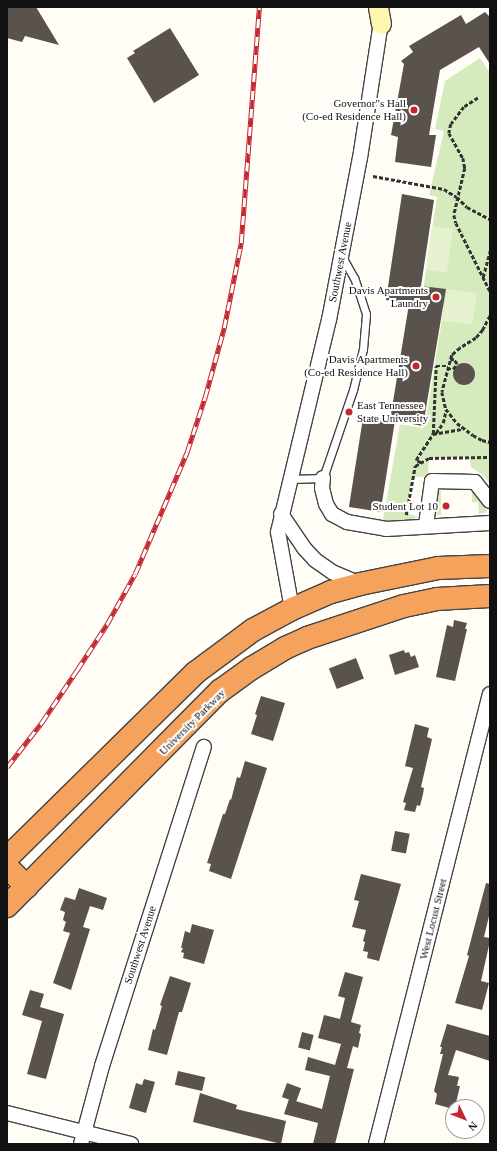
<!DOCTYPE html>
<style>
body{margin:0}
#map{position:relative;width:497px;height:1151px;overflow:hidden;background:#fffdf5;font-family:Georgia,serif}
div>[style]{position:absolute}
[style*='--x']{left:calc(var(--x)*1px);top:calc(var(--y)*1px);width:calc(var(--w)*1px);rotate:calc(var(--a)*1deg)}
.green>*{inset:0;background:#d5ebbd}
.pitch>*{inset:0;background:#e6f2cf;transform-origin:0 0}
.building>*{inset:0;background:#5a524d;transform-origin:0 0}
.round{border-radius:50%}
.path>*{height:2.5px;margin-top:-1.25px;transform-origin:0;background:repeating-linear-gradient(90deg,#333 0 4px,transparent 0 6px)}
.roads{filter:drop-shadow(1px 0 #444) drop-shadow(-1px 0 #444) drop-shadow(0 1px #444) drop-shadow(0 -1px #444)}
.lane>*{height:7px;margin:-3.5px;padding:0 3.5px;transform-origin:3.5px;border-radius:3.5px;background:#fff}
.street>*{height:14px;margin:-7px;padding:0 7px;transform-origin:7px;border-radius:7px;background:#fff}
.secondary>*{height:19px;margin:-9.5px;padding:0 9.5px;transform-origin:9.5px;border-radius:9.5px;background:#fff6b0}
.highway>*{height:22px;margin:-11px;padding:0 11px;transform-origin:11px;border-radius:11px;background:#f5a25d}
.rail>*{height:4.5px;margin-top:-2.25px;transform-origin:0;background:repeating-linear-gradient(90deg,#fff 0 9px,#c4262e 0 18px);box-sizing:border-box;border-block:1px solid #c4262e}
.dots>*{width:11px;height:11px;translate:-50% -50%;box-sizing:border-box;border:2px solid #fff;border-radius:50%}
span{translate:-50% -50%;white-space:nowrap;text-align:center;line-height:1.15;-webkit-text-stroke:4px #fff;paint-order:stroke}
.poi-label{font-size:11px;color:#111}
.right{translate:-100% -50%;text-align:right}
.left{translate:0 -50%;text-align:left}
.street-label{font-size:11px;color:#111}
.frame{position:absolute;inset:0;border:8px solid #111;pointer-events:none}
.north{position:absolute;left:445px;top:1099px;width:40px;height:40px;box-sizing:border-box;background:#fff;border:1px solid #a0a0a0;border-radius:50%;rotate:133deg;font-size:11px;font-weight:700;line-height:16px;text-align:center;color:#111}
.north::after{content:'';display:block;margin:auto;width:14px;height:18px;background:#c4262e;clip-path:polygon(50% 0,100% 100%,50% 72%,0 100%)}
</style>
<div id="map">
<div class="green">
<i style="clip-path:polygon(480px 58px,490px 73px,490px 482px,489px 483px,484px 476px,471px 467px,469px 457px,429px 458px,428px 475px,423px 477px,412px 476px,406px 513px,419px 517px,403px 522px,383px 520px,400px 424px,423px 428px,425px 425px,444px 307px,421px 304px,437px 197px,429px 195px,444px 131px,435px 129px,445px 81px)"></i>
<i style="clip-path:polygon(441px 490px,441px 515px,438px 515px,435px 512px,438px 491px)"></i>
<i style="clip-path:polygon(474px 490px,487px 511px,485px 513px,479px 514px,478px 502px,472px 502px,472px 491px)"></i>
</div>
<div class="pitch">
<i style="left:432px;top:226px;width:21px;height:44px;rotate:8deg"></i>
<i style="left:447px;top:289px;width:30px;height:32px;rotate:8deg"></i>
</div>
<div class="building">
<i style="clip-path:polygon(7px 7px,36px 7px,59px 45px,25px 36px,22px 42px,7px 38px)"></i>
<i style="clip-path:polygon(485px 12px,490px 17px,490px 64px,479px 47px,440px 70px,429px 135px,436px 135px,431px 167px,395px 162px,398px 137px,391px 135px,404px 64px,401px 61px,413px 52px,409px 46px,461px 15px,466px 24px)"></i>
<i style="clip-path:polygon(170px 28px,199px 75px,154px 103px,127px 58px,135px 53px,133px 51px)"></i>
<i style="clip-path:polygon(402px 194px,434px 200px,421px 286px,446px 289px,423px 426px,390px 420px,409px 304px,386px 300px)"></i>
<i class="round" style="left:453px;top:363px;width:22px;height:22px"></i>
<i style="left:363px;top:418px;width:32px;height:90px;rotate:9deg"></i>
<i style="clip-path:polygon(454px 620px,467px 623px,465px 629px,467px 629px,455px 681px,436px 677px,447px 625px,453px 627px)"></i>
<i style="clip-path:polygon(404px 650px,405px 653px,409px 652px,411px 657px,415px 655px,419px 667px,395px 675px,389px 655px)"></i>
<i style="left:356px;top:658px;width:22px;height:29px;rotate:69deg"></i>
<i style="clip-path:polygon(261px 696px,285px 703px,273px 741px,251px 734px,257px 715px,255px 714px)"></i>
<i style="clip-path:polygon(415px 724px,429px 728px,427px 737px,432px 739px,421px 787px,424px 788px,423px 794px,420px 806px,417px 805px,415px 812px,404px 810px,406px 803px,403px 802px,413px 768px,405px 766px)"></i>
<i style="clip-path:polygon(245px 761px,267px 768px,231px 879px,209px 871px,211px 864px,207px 863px,223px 814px,225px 814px,230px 799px,231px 800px,237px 777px,240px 778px)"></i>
<i style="left:395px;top:831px;width:15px;height:20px;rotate:11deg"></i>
<i style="clip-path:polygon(361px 874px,401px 884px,379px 961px,367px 958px,368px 952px,363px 951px,365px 942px,363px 941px,366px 930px,352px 927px,359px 901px,354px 900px)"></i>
<i style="clip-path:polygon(486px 883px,490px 884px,490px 912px,484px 937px,490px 938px,490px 941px,481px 981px,489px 983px,482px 1010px,455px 1003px,469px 956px,467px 955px)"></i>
<i style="clip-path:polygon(79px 888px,107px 898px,103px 910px,90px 906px,83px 927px,90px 929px,71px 990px,53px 983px,70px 933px,63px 931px,66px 922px,63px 920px,65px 912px,60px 910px,65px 897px,75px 900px)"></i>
<i style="clip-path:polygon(192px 924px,214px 930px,204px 964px,183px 958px,184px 953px,181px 952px,183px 948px,181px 948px,185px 931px,190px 933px)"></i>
<i style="clip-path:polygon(345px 972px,363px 977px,351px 1022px,361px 1025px,359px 1033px,361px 1034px,358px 1048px,353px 1046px,347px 1068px,354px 1069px,335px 1144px,313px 1144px,318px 1123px,284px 1114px,289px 1099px,322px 1109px,330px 1076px,305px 1070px,308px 1057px,335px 1065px,341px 1044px,318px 1038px,324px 1015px,340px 1019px,345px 998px,338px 996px)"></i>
<i style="clip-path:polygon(170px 976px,191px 983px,182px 1012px,179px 1012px,167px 1055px,148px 1050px,153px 1029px,155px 1030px,162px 1006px,160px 1005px)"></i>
<i style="clip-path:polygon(30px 990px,44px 994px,40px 1007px,64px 1014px,46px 1079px,27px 1074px,42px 1021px,22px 1015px)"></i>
<i style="clip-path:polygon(447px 1024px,490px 1036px,490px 1061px,456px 1050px,448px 1075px,459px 1077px,457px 1086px,460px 1086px,455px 1107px,453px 1107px,453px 1109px,435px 1104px,437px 1094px,434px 1091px,443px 1054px,440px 1054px,442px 1047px,440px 1047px)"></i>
<i style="left:302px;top:1032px;width:12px;height:16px;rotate:14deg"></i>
<i style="left:178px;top:1071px;width:28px;height:14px;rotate:13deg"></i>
<i style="clip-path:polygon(144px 1079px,155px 1082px,146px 1113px,129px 1108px,136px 1083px,142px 1085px)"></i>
<i style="left:287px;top:1083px;width:15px;height:15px;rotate:20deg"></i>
<i style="clip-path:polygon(200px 1093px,237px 1105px,236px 1109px,286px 1121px,281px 1144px,193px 1122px)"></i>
</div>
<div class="path">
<i style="--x:478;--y:98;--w:17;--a:147"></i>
<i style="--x:464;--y:107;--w:21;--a:127"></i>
<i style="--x:451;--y:124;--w:9;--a:103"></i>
<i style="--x:449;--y:133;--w:29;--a:61"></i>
<i style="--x:463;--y:158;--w:10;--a:79"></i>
<i style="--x:465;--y:168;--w:48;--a:103.2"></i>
<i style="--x:454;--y:215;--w:8;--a:76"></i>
<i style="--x:456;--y:223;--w:76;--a:63.4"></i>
<i style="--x:373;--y:176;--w:72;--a:10.4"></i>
<i style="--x:444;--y:189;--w:15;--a:32"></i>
<i style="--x:457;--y:197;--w:14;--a:45"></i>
<i style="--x:467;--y:207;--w:26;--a:28"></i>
<i style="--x:483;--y:277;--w:28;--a:-75"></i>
<i style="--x:490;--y:316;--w:16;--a:117"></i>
<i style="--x:483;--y:330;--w:11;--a:131"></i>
<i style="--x:476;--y:338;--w:19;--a:148"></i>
<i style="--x:460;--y:348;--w:11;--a:139"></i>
<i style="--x:452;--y:355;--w:38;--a:105"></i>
<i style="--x:442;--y:392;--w:17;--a:77"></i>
<i style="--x:446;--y:409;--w:18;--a:52"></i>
<i style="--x:457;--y:423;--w:20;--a:37"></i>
<i style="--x:473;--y:435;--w:10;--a:29"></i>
<i style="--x:482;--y:440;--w:8;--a:14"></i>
<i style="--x:447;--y:369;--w:6;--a:0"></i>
<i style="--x:453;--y:369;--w:6;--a:-51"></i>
<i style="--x:457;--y:364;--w:5;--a:-127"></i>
<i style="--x:454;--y:360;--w:4;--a:-166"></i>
<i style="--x:436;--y:433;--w:12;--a:-55"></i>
<i style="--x:443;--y:423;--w:13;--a:-77"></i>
<i style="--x:433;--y:434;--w:68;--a:-87.5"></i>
<i style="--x:436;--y:366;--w:12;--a:0"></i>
<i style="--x:421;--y:463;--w:6;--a:-149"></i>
<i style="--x:416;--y:460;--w:31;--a:-57"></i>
<i style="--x:433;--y:434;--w:29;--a:-10"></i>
<i style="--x:406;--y:515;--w:50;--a:-79.6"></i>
<i style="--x:415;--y:466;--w:16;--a:-30"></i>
<i style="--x:429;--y:458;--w:58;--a:-1"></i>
</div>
<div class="roads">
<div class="lane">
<i style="--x:291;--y:479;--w:32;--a:-2"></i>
<i style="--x:323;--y:478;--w:93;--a:-71.2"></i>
<i style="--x:353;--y:390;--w:42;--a:-76.3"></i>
<i style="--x:363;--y:349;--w:35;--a:-85"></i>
<i style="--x:366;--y:314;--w:38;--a:-108"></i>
<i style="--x:354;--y:278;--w:25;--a:-119"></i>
</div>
<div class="street">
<i style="--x:323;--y:478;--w:10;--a:96"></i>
<i style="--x:322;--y:488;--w:16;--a:76"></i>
<i style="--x:326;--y:504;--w:12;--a:59"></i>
<i style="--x:332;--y:514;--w:17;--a:28"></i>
<i style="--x:347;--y:522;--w:40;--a:10"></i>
<i style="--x:386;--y:529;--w:104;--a:-3.3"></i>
<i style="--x:281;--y:514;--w:41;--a:55.9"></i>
<i style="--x:304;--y:548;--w:16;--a:47"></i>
<i style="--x:315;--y:560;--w:21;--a:35"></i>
<i style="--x:332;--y:572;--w:30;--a:23"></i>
<i style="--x:426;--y:525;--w:44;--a:-82.2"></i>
<i style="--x:432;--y:481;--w:43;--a:1.3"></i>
<i style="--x:475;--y:482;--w:24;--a:52"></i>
<i style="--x:292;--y:609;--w:78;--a:-100.3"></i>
<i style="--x:278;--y:532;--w:218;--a:-76.5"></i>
<i style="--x:329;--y:320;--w:165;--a:-79.2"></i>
<i style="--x:360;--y:158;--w:144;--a:-81.2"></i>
<i style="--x:7;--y:1113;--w:128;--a:14"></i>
<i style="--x:81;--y:1144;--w:81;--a:-74.9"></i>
<i style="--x:102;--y:1066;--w:335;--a:-72.3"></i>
<i style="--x:376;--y:1144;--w:464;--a:-75.8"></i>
</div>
<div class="secondary">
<i style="--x:378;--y:7;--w:17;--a:80"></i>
</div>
<div class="highway">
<i style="--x:7;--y:858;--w:264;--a:-44.5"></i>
<i style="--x:195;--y:673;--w:72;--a:-36.6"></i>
<i style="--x:253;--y:630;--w:44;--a:-28.3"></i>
<i style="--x:292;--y:609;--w:43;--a:-23.6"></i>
<i style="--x:331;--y:592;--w:30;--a:-15"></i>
<i style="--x:360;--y:584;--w:80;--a:-11.6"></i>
<i style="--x:438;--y:568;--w:52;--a:-2.2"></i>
<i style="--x:7;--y:867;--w:28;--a:45"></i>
<i style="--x:7;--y:906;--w:303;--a:-45.3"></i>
<i style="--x:220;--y:691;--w:39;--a:-36"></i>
<i style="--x:252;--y:668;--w:39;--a:-31"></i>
<i style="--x:285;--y:648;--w:24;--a:-24"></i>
<i style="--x:307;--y:638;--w:102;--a:-18.3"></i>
<i style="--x:404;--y:606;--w:34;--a:-12"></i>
<i style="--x:437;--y:599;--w:53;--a:-3.2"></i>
</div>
</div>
<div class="rail">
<i style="--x:7;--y:767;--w:57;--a:-52.1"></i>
<i style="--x:42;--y:722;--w:63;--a:-56.1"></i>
<i style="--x:77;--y:670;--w:55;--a:-56.9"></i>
<i style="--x:107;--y:624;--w:57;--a:-60.8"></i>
<i style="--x:135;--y:574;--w:133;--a:-66.9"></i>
<i style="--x:187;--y:452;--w:58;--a:-71.9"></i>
<i style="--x:205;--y:397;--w:72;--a:-74.6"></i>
<i style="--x:224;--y:328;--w:87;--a:-78.7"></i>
<i style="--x:241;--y:243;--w:237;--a:-85.6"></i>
</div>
<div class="dots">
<i style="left:414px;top:110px;background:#c4262e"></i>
<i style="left:436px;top:297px;background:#c4262e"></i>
<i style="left:416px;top:366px;background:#c4262e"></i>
<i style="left:349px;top:412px;background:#c4262e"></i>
<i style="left:446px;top:506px;background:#c4262e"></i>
</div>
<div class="poi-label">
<span class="right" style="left:406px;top:110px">Governor"s Hall<br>(Co-ed Residence Hall)</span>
<span class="right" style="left:428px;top:297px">Davis Apartments<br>Laundry</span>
<span class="right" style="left:408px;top:366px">Davis Apartments<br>(Co-ed Residence Hall)</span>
<span class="left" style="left:357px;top:412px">East Tennessee<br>State University</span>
<span class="right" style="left:438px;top:506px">Student Lot 10</span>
</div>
<div class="street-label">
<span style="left:340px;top:262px;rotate:-79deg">Southwest Avenue</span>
<span style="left:192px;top:722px;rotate:-45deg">University Parkway</span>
<span style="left:433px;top:919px;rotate:-76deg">West Locust Street</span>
<span style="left:140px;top:945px;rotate:-72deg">Southwest Avenue</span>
</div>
<div class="frame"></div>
<div class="north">N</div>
</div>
